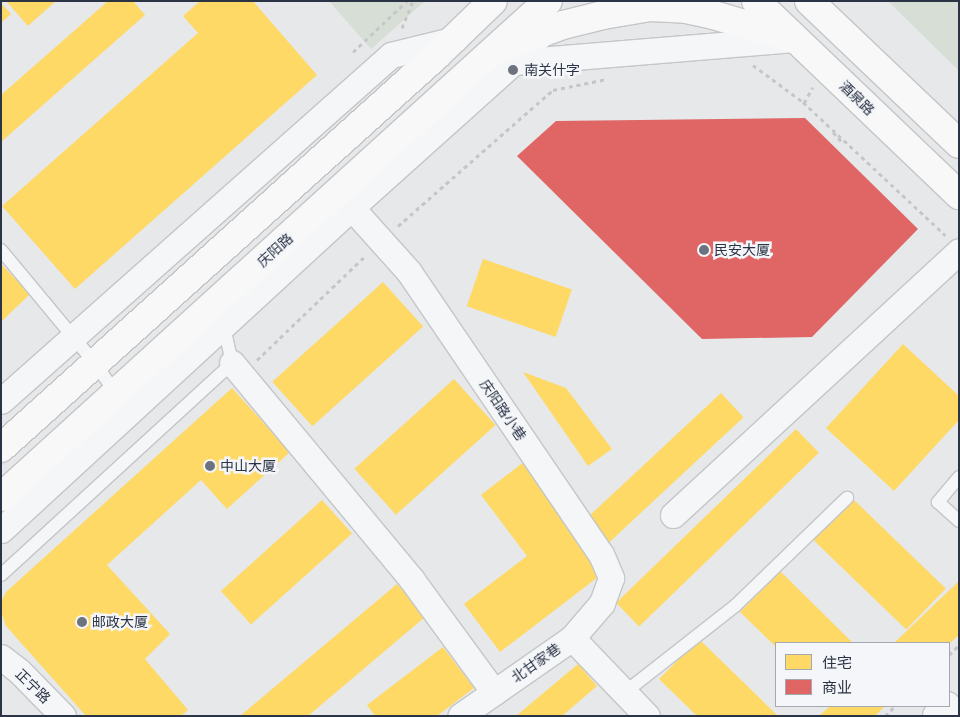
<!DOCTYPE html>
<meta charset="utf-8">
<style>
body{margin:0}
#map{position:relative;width:960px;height:717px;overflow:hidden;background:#e6e8ea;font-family:"Asap Condensed","Noto Sans SC",sans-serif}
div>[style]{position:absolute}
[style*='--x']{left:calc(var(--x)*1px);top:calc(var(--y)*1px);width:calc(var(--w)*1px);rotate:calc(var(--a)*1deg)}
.green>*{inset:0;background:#d6ded6}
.homes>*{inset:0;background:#ffd966;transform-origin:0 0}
.shops>*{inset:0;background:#e06666}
.path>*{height:3px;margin-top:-1.5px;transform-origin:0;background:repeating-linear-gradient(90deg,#c5c6ca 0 4px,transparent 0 8px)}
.roads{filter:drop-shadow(1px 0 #c4c6c8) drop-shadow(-1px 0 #c4c6c8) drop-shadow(0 1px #c4c6c8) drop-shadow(0 -1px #c4c6c8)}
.service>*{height:12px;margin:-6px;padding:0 6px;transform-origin:6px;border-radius:6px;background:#f5f6f7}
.minor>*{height:25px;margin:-12.5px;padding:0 12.5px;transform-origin:12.5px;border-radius:12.5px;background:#f5f6f7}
.tertiary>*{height:28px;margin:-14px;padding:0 14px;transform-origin:14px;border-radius:14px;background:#f5f6f7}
.secondary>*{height:28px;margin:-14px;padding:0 14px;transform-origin:14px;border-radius:14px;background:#f8f8f8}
.primary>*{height:28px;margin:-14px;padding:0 14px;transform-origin:14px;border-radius:14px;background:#f8f8f8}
.dots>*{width:14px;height:14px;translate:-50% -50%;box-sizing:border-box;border:2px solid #f4f6f9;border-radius:50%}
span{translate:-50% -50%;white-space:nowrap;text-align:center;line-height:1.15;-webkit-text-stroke:5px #f4f6f9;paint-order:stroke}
.poi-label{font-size:14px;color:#2b3445}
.left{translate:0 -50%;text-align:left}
.street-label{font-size:14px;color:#2b3445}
.frame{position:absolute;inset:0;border:2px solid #2b3445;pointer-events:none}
.legend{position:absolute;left:775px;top:642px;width:175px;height:65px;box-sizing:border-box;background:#f4f6f9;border:1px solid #a4a8b1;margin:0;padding:6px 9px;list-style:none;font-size:15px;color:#2b3445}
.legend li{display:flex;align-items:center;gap:10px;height:25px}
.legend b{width:25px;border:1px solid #a4a8b1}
</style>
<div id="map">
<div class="green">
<i style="clip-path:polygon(329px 1px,425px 1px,371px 49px)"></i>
<i style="clip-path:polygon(888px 1px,959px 1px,959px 71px)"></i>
</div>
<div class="homes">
<i style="clip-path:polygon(6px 1px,56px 1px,28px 26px)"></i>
<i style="clip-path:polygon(108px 1px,133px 1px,145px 15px,1px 142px,1px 95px)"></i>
<i style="clip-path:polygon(200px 1px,253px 1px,317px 75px,75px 289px,2px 206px,198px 33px,183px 16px)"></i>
<i style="clip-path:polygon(1px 3px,11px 14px,1px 23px)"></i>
<i style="left:483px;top:259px;width:94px;height:50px;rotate:19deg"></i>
<i style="clip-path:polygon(1px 264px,30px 294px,1px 322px)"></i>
<i style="left:383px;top:282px;width:60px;height:149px;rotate:48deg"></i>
<i style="clip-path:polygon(903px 344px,959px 396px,959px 420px,894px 491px,826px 428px)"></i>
<i style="clip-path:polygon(523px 372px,566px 388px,612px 449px,588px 466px)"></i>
<i style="left:454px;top:379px;width:62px;height:134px;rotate:48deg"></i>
<i style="clip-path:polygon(232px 388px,290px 452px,227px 509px,201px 480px,107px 565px,170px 634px,145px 659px,188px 710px,181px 716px,86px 716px,6px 626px,1px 611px,2px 600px,6px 592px)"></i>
<i style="left:721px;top:393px;width:33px;height:186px;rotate:47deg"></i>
<i style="left:796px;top:429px;width:33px;height:250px;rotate:46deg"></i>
<i style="clip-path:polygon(525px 461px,602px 574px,500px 652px,464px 604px,527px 556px,481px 495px)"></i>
<i style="left:853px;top:499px;width:129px;height:57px;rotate:44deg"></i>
<i style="left:322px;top:500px;width:45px;height:136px;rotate:48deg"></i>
<i style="clip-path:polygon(780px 571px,853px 643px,776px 643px,776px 647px,740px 612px)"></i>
<i style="clip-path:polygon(959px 581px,959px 635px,950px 643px,894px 643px)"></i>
<i style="clip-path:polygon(397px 584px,425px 617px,308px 716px,240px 716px)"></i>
<i style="clip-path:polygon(699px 639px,778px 716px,697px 716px,659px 679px)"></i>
<i style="clip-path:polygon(443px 647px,474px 688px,437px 716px,375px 716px,367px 705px)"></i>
<i style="clip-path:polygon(578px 664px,597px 686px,562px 716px,516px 716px)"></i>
<i style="clip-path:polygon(830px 706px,885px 706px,875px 716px,819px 716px)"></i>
</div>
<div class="shops">
<i style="clip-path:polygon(805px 118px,918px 229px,812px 337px,702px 339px,517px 156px,556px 121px)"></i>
</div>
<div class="path">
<i style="--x:402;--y:28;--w:29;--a:-68"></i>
<i style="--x:353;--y:52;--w:74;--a:-43.4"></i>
<i style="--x:753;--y:65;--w:62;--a:36.5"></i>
<i style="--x:803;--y:102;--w:195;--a:43.1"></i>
<i style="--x:804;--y:103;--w:18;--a:-61"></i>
<i style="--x:833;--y:132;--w:12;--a:48"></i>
<i style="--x:398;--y:226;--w:206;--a:-41.3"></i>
<i style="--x:553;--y:90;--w:55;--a:-11.5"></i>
<i style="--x:257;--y:360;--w:151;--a:-43.9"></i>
<i style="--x:949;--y:655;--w:14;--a:-45"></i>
<i style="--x:885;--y:716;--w:14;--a:-45"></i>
</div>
<div class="roads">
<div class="service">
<i style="--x:1;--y:250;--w:146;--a:50.3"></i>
<i style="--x:94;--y:362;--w:38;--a:55"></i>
<i style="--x:959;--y:477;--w:33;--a:130"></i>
<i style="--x:938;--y:502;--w:28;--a:42"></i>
<i style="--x:1;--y:575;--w:314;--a:-42.5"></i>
<i style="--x:232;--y:363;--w:42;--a:-102.4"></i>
<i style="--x:624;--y:693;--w:141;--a:-38.1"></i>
<i style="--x:735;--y:606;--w:156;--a:-44"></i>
</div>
<div class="minor">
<i style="--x:514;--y:62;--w:278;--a:-4.7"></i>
<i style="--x:340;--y:195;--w:103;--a:48.1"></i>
<i style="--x:409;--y:272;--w:341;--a:55.8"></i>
<i style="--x:601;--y:554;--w:26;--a:67"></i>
<i style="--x:611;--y:578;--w:27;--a:110"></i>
<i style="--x:602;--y:603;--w:46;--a:130.6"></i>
<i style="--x:572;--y:638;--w:136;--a:145.1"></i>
<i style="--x:232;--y:363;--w:282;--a:50.3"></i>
<i style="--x:412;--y:580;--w:139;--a:53.8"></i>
<i style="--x:1;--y:401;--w:521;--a:-41.58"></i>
<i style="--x:391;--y:55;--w:66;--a:-14"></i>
<i style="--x:673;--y:515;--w:389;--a:-42.7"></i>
<i style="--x:1;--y:530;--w:476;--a:-42.6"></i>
<i style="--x:351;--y:208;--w:219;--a:-41.9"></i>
<i style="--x:514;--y:62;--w:40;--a:-46"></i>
<i style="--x:572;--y:638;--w:108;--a:46.1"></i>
<i style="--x:1;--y:657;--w:23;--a:38"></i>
<i style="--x:19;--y:671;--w:63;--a:45.6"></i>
</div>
<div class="tertiary">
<i style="--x:937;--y:716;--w:14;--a:-45"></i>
</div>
<div class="secondary">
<i style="--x:756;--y:1;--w:281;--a:43.7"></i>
<i style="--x:809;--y:1;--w:207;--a:43.6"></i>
<i style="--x:495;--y:50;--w:72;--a:-20.2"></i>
<i style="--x:563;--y:25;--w:41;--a:-14"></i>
<i style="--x:603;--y:15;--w:48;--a:-9.7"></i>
<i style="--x:650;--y:7;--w:36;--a:3"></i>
<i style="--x:686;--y:9;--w:25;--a:12"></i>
<i style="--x:710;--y:14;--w:89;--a:16.4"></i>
</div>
<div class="primary">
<i style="--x:1;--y:448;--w:586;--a:-42.02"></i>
<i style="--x:436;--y:56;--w:79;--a:-44"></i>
<i style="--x:1;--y:497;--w:738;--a:-42.2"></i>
</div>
</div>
<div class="dots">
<i style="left:513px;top:70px;background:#6c737f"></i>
<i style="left:704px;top:250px;background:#6c737f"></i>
<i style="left:210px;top:466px;background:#6c737f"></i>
<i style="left:82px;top:622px;background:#6c737f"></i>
</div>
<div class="poi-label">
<span class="left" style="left:524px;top:70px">南关什字</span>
<span class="left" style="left:714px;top:250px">民安大厦</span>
<span class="left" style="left:220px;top:466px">中山大厦</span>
<span class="left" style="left:92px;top:622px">邮政大厦</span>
</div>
<div class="street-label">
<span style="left:857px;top:98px;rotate:44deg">酒泉路</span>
<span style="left:275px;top:250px;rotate:-42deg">庆阳路</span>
<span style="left:503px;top:410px;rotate:56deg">庆阳路小巷</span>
<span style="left:536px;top:663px;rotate:-35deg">北甘家巷</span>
<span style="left:33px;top:686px;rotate:44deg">正宁路</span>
</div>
<div class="frame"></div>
<ul class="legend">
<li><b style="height:14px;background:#ffd966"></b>住宅</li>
<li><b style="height:14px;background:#e06666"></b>商业</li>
</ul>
</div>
